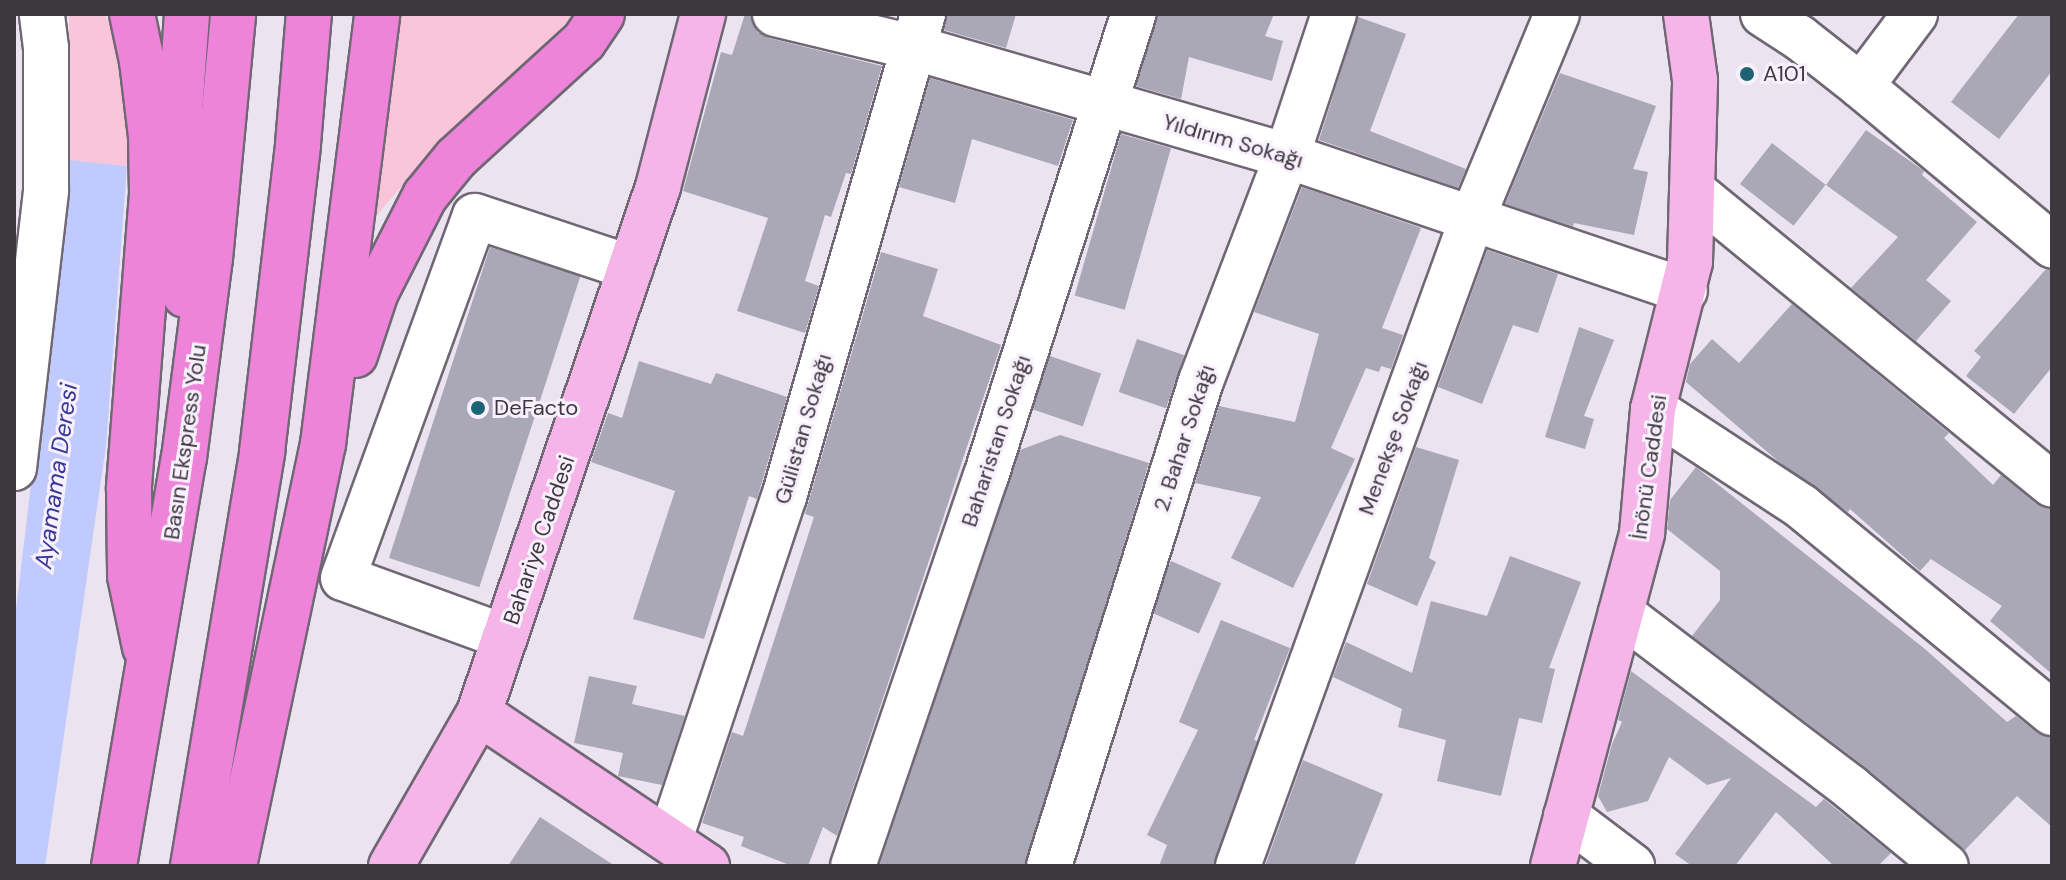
<!DOCTYPE html>
<meta charset="utf-8">
<style>
body{margin:0}
#map{position:relative;width:2066px;height:880px;overflow:hidden;background:#ece3f0;font-family:"DM Sans",sans-serif}
div>[style]{position:absolute}
[style*='--x']{left:calc(var(--x)*1px);top:calc(var(--y)*1px);width:calc(var(--w)*1px);rotate:calc(var(--a)*1deg)}
.green>*{inset:0;background:#fbc5d9}
.water>*{inset:0;background:#c0cafc}
.building>*{inset:0;background:#aaa7b6;transform-origin:0 0}
.roads{filter:drop-shadow(2px 0 #6f6773) drop-shadow(-2px 0 #6f6773) drop-shadow(0 2px #6f6773) drop-shadow(0 -2px #6f6773)}
.minor>*{height:44px;margin:-22px;padding:0 22px;transform-origin:22px;border-radius:22px;background:#fff}
.major>*{height:44px;margin:-22px;padding:0 22px;transform-origin:22px;border-radius:22px;background:#f5b5e9}
.highway>*{height:44px;margin:-22px;padding:0 22px;transform-origin:22px;border-radius:22px;background:#ee84da}
.dots>*{width:22px;height:22px;translate:-50% -50%;box-sizing:border-box;border:4px solid #f9f0fe;border-radius:50%}
span{translate:-50% -50%;white-space:nowrap;text-align:center;line-height:1.15;-webkit-text-stroke:6px #f9f0fe;paint-order:stroke}
.poi-label{font-size:22px;color:#3c383e}
.left{translate:0 -50%;text-align:left}
.street-label{font-size:22px;color:#3c383e}
.water-label{font-size:24px;color:#363996;font-style:italic}
.frame{position:absolute;inset:0;border:16px solid #3c383e;pointer-events:none}
</style>
<div id="map">
<div class="green">
<i style="clip-path:polygon(69px 14px,105px 14px,116px 41px,128px 129px,127px 166px,70px 160px)"></i>
<i style="clip-path:polygon(395px 14px,575px 14px,435px 148px,377px 215px)"></i>
</div>
<div class="water">
<i style="clip-path:polygon(70px 160px,127px 166px,106px 446px,45px 866px,14px 866px,14px 626px)"></i>
</div>
<div class="building">
<i style="clip-path:polygon(745px 14px,751px 16px,757px 32px,769px 38px,882px 66px,851px 174px,846px 173px,831px 217px,825px 215px,805px 281px,819px 286px,805px 333px,737px 311px,768px 218px,683px 191px,721px 52px,732px 55px)"></i>
<i style="clip-path:polygon(947px 14px,1016px 14px,1006px 48px,944px 30px)"></i>
<i style="clip-path:polygon(1157px 14px,1274px 14px,1265px 36px,1283px 41px,1272px 81px,1189px 57px,1181px 99px,1136px 86px)"></i>
<i style="clip-path:polygon(2019px 14px,2052px 14px,2052px 71px,1999px 139px,1951px 102px)"></i>
<i style="clip-path:polygon(1358px 17px,1406px 34px,1370px 131px,1466px 169px,1458px 188px,1319px 140px)"></i>
<i style="clip-path:polygon(1560px 73px,1656px 106px,1633px 169px,1648px 172px,1634px 235px,1574px 223px,1573px 227px,1505px 204px)"></i>
<i style="clip-path:polygon(930px 78px,1073px 120px,1058px 166px,972px 139px,955px 203px,899px 187px)"></i>
<i style="clip-path:polygon(1866px 130px,1924px 171px,1922px 175px,1977px 222px,1926px 280px,1951px 301px,1916px 341px,1851px 288px,1898px 237px,1826px 185px)"></i>
<i style="left:1121px;top:134px;width:52px;height:168px;rotate:16deg"></i>
<i style="left:1772px;top:143px;width:68px;height:52px;rotate:38deg"></i>
<i style="clip-path:polygon(1302px 187px,1421px 228px,1382px 328px,1403px 335px,1391px 369px,1381px 366px,1379px 372px,1366px 368px,1331px 448px,1355px 459px,1293px 588px,1231px 558px,1261px 497px,1195px 483px,1219px 406px,1295px 422px,1319px 334px,1254px 312px)"></i>
<i style="left:490px;top:247px;width:95px;height:327px;rotate:18deg"></i>
<i style="clip-path:polygon(1487px 250px,1558px 274px,1538px 333px,1513px 325px,1482px 404px,1438px 387px)"></i>
<i style="clip-path:polygon(881px 252px,938px 269px,923px 316px,1001px 345px,837px 836px,823px 827px,808px 866px,792px 866px,741px 846px,744px 837px,702px 823px,732px 732px,743px 736px,814px 517px,805px 514px)"></i>
<i style="clip-path:polygon(2046px 269px,2052px 269px,2052px 367px,2014px 414px,1966px 376px,1981px 357px,1974px 351px)"></i>
<i style="clip-path:polygon(1792px 304px,1949px 433px,1944px 438px,1993px 485px,2001px 475px,2036px 504px,2052px 509px,2052px 674px,1990px 621px,2002px 606px,1931px 559px,1920px 571px,1850px 509px,1848px 512px,1779px 462px,1686px 382px,1690px 364px,1712px 339px,1739px 363px)"></i>
<i style="clip-path:polygon(1579px 327px,1614px 340px,1584px 416px,1594px 419px,1585px 449px,1545px 437px)"></i>
<i style="left:1137px;top:339px;width:50px;height:56px;rotate:19deg"></i>
<i style="left:1050px;top:356px;width:54px;height:56px;rotate:19deg"></i>
<i style="clip-path:polygon(639px 361px,711px 384px,716px 373px,787px 397px,757px 499px,749px 496px,704px 639px,633px 619px,675px 491px,591px 462px,608px 413px,622px 418px)"></i>
<i style="clip-path:polygon(1060px 435px,1149px 463px,1025px 866px,879px 866px,1020px 450px)"></i>
<i style="clip-path:polygon(1416px 447px,1459px 460px,1429px 558px,1436px 562px,1417px 606px,1367px 584px)"></i>
<i style="clip-path:polygon(1696px 467px,1925px 649px,2007px 722px,2016px 716px,2037px 733px,2052px 737px,2052px 827px,2017px 796px,1965px 850px,1865px 767px,1692px 636px,1720px 600px,1720px 571px,1667px 529px,1670px 500px)"></i>
<i style="clip-path:polygon(1510px 556px,1581px 582px,1549px 668px,1555px 669px,1542px 723px,1519px 718px,1501px 796px,1437px 781px,1446px 740px,1398px 727px,1402px 709px,1333px 677px,1346px 642px,1412px 673px,1431px 601px,1487px 616px)"></i>
<i style="left:1171px;top:561px;width:55px;height:55px;rotate:24deg"></i>
<i style="clip-path:polygon(1221px 620px,1290px 648px,1254px 740px,1257px 741px,1214px 866px,1159px 866px,1167px 845px,1147px 835px,1198px 730px,1179px 722px)"></i>
<i style="clip-path:polygon(1631px 671px,1816px 807px,1824px 799px,1891px 853px,1878px 866px,1834px 866px,1776px 812px,1735px 866px,1692px 866px,1675px 854px,1731px 778px,1707px 785px,1669px 757px,1648px 801px,1607px 812px,1598px 796px,1612px 744px,1622px 722px,1618px 720px)"></i>
<i style="clip-path:polygon(589px 676px,637px 686px,632px 704px,685px 716px,662px 785px,618px 776px,623px 753px,574px 743px)"></i>
<i style="clip-path:polygon(1303px 760px,1383px 794px,1354px 866px,1265px 866px)"></i>
<i style="clip-path:polygon(540px 817px,615px 866px,508px 866px)"></i>
</div>
<div class="roads">
<div class="minor">
<i style="--x:775;--y:14;--w:141;--a:13.5"></i>
<i style="--x:912;--y:47;--w:391;--a:16.2"></i>
<i style="--x:1287;--y:156;--w:420;--a:18.7"></i>
<i style="--x:1763;--y:14;--w:44;--a:33"></i>
<i style="--x:1800;--y:38;--w:78;--a:38.2"></i>
<i style="--x:1861;--y:86;--w:249;--a:39.8"></i>
<i style="--x:1861;--y:86;--w:90;--a:-53.1"></i>
<i style="--x:1692;--y:190;--w:465;--a:39.3"></i>
<i style="--x:1653;--y:409;--w:178;--a:33.3"></i>
<i style="--x:1802;--y:507;--w:324;--a:39.5"></i>
<i style="--x:14;--y:468;--w:280;--a:-83.4"></i>
<i style="--x:46;--y:190;--w:142;--a:-90"></i>
<i style="--x:46;--y:48;--w:34;--a:-97"></i>
<i style="--x:1621;--y:613;--w:288;--a:37.2"></i>
<i style="--x:1850;--y:787;--w:124;--a:39.5"></i>
<i style="--x:505;--y:637;--w:172;--a:-160"></i>
<i style="--x:343;--y:578;--w:385;--a:-70"></i>
<i style="--x:475;--y:216;--w:164;--a:18.4"></i>
<i style="--x:1566;--y:816;--w:83;--a:37.1"></i>
<i style="--x:670;--y:839;--w:360;--a:-71.6"></i>
<i style="--x:784;--y:497;--w:503;--a:-73.94"></i>
<i style="--x:853;--y:866;--w:412;--a:-71.2"></i>
<i style="--x:986;--y:476;--w:485;--a:-72.3"></i>
<i style="--x:1049;--y:866;--w:508;--a:-72.6"></i>
<i style="--x:1201;--y:381;--w:241;--a:-69.1"></i>
<i style="--x:1287;--y:156;--w:150;--a:-71.7"></i>
<i style="--x:1238;--y:866;--w:688;--a:-70.12"></i>
<i style="--x:1472;--y:219;--w:222;--a:-67.5"></i>
</div>
<div class="major">
<i style="--x:479;--y:713;--w:275;--a:33.9"></i>
<i style="--x:391;--y:866;--w:177;--a:-60.1"></i>
<i style="--x:479;--y:713;--w:556;--a:-71.21"></i>
<i style="--x:658;--y:187;--w:179;--a:-75.4"></i>
<i style="--x:1553;--y:866;--w:345;--a:-75"></i>
<i style="--x:1642;--y:533;--w:124;--a:-84.9"></i>
<i style="--x:1653;--y:409;--w:152;--a:-75.9"></i>
<i style="--x:1690;--y:262;--w:182;--a:-88.4"></i>
<i style="--x:1695;--y:80;--w:67;--a:-97.8"></i>
</div>
<div class="highway">
<i style="--x:132;--y:14;--w:48;--a:78"></i>
<i style="--x:142;--y:61;--w:76;--a:83.2"></i>
<i style="--x:151;--y:136;--w:58;--a:89"></i>
<i style="--x:152;--y:194;--w:296;--a:94.5"></i>
<i style="--x:129;--y:489;--w:87;--a:89.3"></i>
<i style="--x:130;--y:576;--w:73;--a:78.1"></i>
<i style="--x:185;--y:295;--w:183;--a:-91.6"></i>
<i style="--x:180;--y:112;--w:98;--a:-85.9"></i>
<i style="--x:355;--y:355;--w:66;--a:-71.6"></i>
<i style="--x:376;--y:292;--w:108;--a:-63"></i>
<i style="--x:425;--y:196;--w:49;--a:-50.8"></i>
<i style="--x:456;--y:158;--w:173;--a:-42.4"></i>
<i style="--x:584;--y:41;--w:32;--a:-56"></i>
<i style="--x:114;--y:866;--w:414;--a:-80.3"></i>
<i style="--x:184;--y:458;--w:201;--a:-82.6"></i>
<i style="--x:210;--y:259;--w:246;--a:-84.6"></i>
<i style="--x:193;--y:866;--w:420;--a:-80.5"></i>
<i style="--x:262;--y:452;--w:310;--a:-83.3"></i>
<i style="--x:298;--y:144;--w:130;--a:-85.2"></i>
<i style="--x:234;--y:866;--w:431;--a:-78.1"></i>
<i style="--x:323;--y:444;--w:433;--a:-82.8"></i>
</div>
</div>
<div class="dots">
<i style="left:1747px;top:74px;background:#1d6374"></i>
<i style="left:478px;top:408px;background:#1d6374"></i>
</div>
<div class="poi-label">
<span class="left" style="left:1763px;top:74px">A101</span>
<span class="left" style="left:494px;top:408px">DeFacto</span>
</div>
<div class="street-label">
<span style="left:1233px;top:141px;rotate:16deg">Yıldırım Sokağı</span>
<span style="left:803px;top:429px;rotate:-74deg">Gülistan Sokağı</span>
<span style="left:1184px;top:438px;rotate:-72deg">2. Bahar Sokağı</span>
<span style="left:1393px;top:438px;rotate:-70deg">Menekşe Sokağı</span>
<span style="left:996px;top:441px;rotate:-72deg">Baharistan Sokağı</span>
<span style="left:185px;top:442px;rotate:-82deg">Basın Ekspress Yolu</span>
<span style="left:1649px;top:467px;rotate:-82deg">İnönü Caddesi</span>
<span style="left:539px;top:540px;rotate:-71deg">Bahariye Caddesi</span>
</div>
<div class="water-label">
<span style="left:56px;top:476px;rotate:-82deg">Ayamama Deresi</span>
</div>
<div class="frame"></div>
</div>
